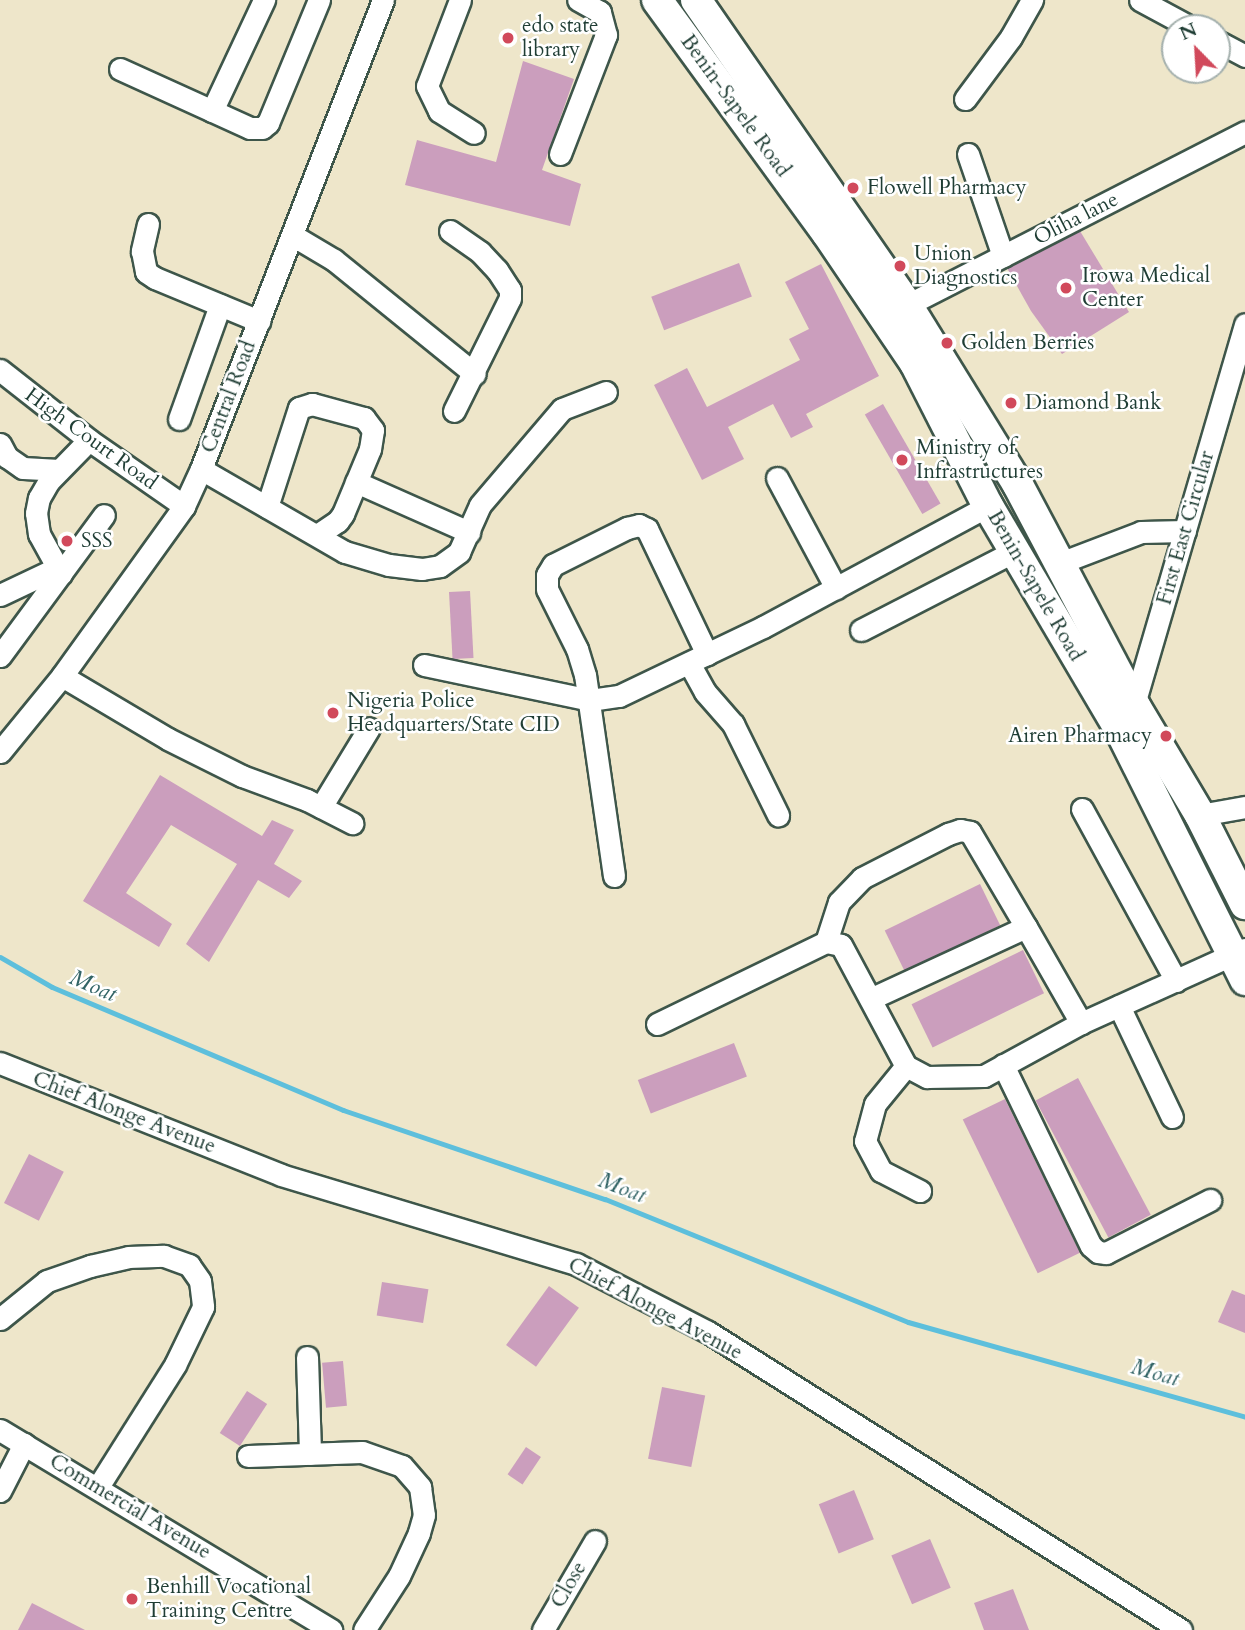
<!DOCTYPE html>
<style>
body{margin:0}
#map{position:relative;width:1245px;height:1630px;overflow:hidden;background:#eee6ca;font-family:Cardo,serif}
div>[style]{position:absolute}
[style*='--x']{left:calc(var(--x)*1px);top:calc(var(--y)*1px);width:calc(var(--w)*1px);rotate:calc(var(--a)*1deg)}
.stream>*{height:5px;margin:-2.5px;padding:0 2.5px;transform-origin:2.5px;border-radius:2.5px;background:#5dbfdc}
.building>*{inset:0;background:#cb9ebd;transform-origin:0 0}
.roads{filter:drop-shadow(2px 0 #3e564a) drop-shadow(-2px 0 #3e564a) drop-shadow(0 2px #3e564a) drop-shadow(0 -2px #3e564a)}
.minor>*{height:21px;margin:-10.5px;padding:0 10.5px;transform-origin:10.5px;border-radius:10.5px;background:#fff}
.highway>*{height:30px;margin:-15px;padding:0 15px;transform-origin:15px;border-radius:15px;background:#fff}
.dots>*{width:19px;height:19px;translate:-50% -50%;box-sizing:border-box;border:4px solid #fff;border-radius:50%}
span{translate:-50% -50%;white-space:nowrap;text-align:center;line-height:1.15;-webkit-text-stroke:5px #fff;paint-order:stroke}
.poi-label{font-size:21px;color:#1f3d34}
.left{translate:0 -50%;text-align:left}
.right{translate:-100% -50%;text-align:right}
.street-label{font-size:21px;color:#1f3d34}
.water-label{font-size:23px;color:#326466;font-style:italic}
.north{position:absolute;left:1161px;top:14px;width:70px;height:70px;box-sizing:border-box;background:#fff;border:2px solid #a5b1ae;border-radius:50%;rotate:336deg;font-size:19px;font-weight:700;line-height:28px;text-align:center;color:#1f3d34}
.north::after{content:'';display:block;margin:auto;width:24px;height:32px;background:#d1495b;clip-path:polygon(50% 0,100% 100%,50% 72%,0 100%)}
</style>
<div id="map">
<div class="stream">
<i style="--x:0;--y:957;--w:60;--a:30"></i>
<i style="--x:52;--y:987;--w:316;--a:22.9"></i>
<i style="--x:343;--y:1110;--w:277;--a:18.8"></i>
<i style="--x:605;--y:1199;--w:327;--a:22.1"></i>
<i style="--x:908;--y:1322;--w:350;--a:15.7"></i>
</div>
<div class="building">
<i style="clip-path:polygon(523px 61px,574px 79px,542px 170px,581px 184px,570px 226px,405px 185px,417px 140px,496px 162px)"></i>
<i style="clip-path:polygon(1080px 231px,1129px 312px,1062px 354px,1031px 311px,1007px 268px)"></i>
<i style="left:739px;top:263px;width:36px;height:94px;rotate:69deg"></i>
<i style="clip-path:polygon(821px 264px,879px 376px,806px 414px,813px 427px,791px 438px,773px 404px,728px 427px,744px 459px,702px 480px,654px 385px,687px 368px,707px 407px,800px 360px,789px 339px,809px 329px,785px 282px)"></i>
<i style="left:883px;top:404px;width:115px;height:21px;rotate:60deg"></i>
<i style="left:470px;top:591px;width:67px;height:21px;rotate:87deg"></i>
<i style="clip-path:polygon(160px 775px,262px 836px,272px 820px,294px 830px,274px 864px,302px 881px,289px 898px,258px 880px,209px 962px,186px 944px,237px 864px,171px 825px,126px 893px,172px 924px,159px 947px,83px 901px)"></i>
<i style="left:980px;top:884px;width:46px;height:106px;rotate:64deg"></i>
<i style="left:1023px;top:950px;width:48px;height:124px;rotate:64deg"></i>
<i style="left:734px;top:1043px;width:36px;height:103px;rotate:69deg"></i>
<i style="left:1078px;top:1078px;width:155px;height:48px;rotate:62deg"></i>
<i style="left:1005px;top:1099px;width:171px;height:47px;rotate:64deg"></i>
<i style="left:29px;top:1154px;width:39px;height:55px;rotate:27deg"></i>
<i style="left:382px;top:1282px;width:47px;height:34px;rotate:9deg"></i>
<i style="left:549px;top:1286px;width:37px;height:73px;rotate:36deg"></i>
<i style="clip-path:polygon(1232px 1290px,1245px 1295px,1245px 1333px,1218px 1322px)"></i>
<i style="left:343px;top:1361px;width:45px;height:21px;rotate:85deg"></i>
<i style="left:662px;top:1387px;width:44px;height:73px;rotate:11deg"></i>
<i style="left:247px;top:1391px;width:24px;height:50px;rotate:33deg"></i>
<i style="left:526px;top:1447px;width:18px;height:33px;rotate:34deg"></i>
<i style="left:854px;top:1490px;width:53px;height:38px;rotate:68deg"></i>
<i style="left:930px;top:1539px;width:53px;height:42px;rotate:67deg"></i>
<i style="clip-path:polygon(1013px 1589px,1029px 1630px,984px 1630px,974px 1603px)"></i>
<i style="clip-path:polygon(32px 1603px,85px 1630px,18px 1630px)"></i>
</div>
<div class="roads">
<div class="minor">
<i style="--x:460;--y:0;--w:92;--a:111"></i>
<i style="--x:427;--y:86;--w:28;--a:64"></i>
<i style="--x:439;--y:111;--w:41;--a:32.2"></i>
<i style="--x:1140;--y:0;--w:59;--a:28.3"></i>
<i style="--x:1217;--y:41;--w:32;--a:28"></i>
<i style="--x:120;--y:69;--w:143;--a:24.4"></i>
<i style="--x:250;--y:128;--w:12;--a:0"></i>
<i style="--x:262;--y:128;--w:8;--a:-40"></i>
<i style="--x:268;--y:123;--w:133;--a:-67.5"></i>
<i style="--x:965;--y:99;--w:77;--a:-53.4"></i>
<i style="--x:1011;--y:37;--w:43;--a:-60.4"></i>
<i style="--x:212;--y:111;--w:123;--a:-64.9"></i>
<i style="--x:560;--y:154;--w:128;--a:-68.9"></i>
<i style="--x:606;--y:35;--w:24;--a:-105"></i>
<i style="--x:600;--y:12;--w:25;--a:-151"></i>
<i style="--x:968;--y:154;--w:108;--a:71.1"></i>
<i style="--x:148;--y:224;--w:28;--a:103"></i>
<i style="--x:142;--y:251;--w:21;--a:79"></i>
<i style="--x:146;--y:272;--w:11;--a:34"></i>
<i style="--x:155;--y:278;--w:113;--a:22.5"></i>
<i style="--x:450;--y:231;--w:37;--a:35"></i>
<i style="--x:480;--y:252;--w:25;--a:47"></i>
<i style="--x:497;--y:270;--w:24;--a:57"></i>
<i style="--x:510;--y:290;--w:8;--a:90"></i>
<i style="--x:510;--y:298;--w:126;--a:116.4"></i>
<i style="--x:292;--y:235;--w:49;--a:30.8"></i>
<i style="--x:334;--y:260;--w:181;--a:39"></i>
<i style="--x:907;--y:305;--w:380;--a:-27.1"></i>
<i style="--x:0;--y:370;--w:113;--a:38.2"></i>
<i style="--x:89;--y:440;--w:116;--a:34.8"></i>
<i style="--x:179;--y:419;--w:121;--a:-70.2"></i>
<i style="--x:0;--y:444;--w:15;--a:62"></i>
<i style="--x:7;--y:457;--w:19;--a:35"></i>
<i style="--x:23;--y:468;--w:36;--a:3"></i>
<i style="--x:201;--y:469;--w:166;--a:30"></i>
<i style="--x:345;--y:552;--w:46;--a:16.5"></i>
<i style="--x:389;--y:565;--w:33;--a:7"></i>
<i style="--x:422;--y:569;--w:18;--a:-9"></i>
<i style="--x:440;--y:566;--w:24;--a:-36"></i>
<i style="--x:459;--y:552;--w:51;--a:-65.9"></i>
<i style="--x:480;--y:505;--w:126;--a:-49.5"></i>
<i style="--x:562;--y:409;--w:47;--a:-21.1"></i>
<i style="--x:777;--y:478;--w:125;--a:61.8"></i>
<i style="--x:356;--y:482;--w:124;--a:23.9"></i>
<i style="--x:267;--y:507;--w:104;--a:-72.1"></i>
<i style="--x:299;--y:408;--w:14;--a:-17"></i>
<i style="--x:312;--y:404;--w:54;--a:15.1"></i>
<i style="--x:364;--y:418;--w:15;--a:53"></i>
<i style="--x:373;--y:430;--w:19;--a:99"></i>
<i style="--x:370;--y:449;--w:70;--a:112.6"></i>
<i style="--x:343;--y:514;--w:9;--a:126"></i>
<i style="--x:338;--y:521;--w:25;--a:146"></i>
<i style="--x:1060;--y:563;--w:87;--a:-20.9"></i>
<i style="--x:1141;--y:532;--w:44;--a:-1.3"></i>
<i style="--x:61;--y:574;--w:46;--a:-118.8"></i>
<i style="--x:39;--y:534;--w:21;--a:-98"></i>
<i style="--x:36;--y:513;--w:15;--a:-79"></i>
<i style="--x:39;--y:498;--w:20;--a:-60"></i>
<i style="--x:49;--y:481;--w:57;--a:-45.7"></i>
<i style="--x:0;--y:595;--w:63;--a:-25.3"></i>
<i style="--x:861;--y:630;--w:173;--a:-27.2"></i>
<i style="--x:0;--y:656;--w:175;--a:-53.6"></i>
<i style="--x:689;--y:663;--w:33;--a:61"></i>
<i style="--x:705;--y:692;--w:43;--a:48.8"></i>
<i style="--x:733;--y:724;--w:102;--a:63.7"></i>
<i style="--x:424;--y:665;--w:170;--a:11.9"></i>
<i style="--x:590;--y:700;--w:29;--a:-8"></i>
<i style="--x:619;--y:696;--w:160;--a:-25.6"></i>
<i style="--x:763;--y:627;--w:255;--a:-28.3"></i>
<i style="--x:62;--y:676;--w:123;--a:30.7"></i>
<i style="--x:168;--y:739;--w:83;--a:26.6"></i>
<i style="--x:242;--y:776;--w:69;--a:20.3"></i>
<i style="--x:307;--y:800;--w:51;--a:27.1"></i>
<i style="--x:1132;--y:711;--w:403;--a:-73.7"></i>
<i style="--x:0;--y:752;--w:98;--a:-50.8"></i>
<i style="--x:62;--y:676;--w:209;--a:-54.3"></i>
<i style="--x:184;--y:506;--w:41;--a:-65.3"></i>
<i style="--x:201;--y:469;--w:503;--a:-68.79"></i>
<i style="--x:321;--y:807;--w:92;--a:-58.7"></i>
<i style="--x:1082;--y:809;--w:196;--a:61.3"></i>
<i style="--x:1200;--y:815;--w:46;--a:-10.1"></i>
<i style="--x:614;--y:876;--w:203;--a:-98.2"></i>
<i style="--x:585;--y:675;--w:27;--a:-107"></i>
<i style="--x:577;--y:649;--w:67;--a:-116.6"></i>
<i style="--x:547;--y:589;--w:14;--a:-90"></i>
<i style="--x:547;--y:575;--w:12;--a:-59"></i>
<i style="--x:553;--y:565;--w:83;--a:-26.6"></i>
<i style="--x:627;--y:528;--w:12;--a:-14"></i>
<i style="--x:639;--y:525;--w:9;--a:27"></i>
<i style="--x:647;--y:529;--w:139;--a:64.4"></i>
<i style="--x:1026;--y:927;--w:111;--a:60.2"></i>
<i style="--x:826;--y:942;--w:42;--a:-72"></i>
<i style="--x:839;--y:902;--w:33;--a:-46"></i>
<i style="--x:862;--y:878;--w:97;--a:-27.1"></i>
<i style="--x:948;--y:834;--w:13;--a:-18"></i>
<i style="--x:960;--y:830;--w:10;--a:11"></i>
<i style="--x:970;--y:832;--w:110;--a:59.5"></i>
<i style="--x:1026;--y:927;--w:170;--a:155.2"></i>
<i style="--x:1119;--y:1006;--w:123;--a:64.5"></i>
<i style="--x:657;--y:1024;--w:188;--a:-25.9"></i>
<i style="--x:826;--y:942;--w:15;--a:11"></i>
<i style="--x:841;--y:945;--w:137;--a:61.8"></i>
<i style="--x:906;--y:1066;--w:24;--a:28"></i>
<i style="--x:927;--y:1077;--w:57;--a:-1"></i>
<i style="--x:984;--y:1076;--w:111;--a:-28.7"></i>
<i style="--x:1081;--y:1023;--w:180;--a:-24.3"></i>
<i style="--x:0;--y:1063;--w:302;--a:21.7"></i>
<i style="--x:281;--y:1175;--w:308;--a:16.8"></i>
<i style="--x:576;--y:1264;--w:148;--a:27.3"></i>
<i style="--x:708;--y:1332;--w:559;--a:32.21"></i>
<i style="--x:1003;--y:1065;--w:201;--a:64.1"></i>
<i style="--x:1091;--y:1246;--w:9;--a:41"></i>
<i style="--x:1098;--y:1252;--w:8;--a:7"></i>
<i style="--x:1106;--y:1253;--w:117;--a:-27"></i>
<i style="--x:906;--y:1066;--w:49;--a:129.2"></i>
<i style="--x:875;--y:1104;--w:38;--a:105"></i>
<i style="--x:865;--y:1141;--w:34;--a:62"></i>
<i style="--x:881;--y:1171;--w:44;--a:27.1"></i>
<i style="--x:0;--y:1319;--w:60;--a:-39"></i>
<i style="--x:47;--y:1281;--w:46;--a:-19.2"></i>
<i style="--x:90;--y:1266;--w:39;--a:-13"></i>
<i style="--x:128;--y:1257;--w:36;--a:-2"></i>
<i style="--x:164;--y:1256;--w:27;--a:20"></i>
<i style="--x:189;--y:1265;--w:19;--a:55"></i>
<i style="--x:200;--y:1281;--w:26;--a:83"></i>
<i style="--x:203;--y:1307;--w:64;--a:115.8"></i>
<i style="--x:175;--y:1365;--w:144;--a:122.3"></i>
<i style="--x:307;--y:1357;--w:97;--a:88.2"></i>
<i style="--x:0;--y:1430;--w:387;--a:31.1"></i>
<i style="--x:248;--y:1456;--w:114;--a:-2"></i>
<i style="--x:362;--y:1452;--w:42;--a:19.3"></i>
<i style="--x:402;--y:1466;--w:28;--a:49"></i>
<i style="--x:420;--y:1487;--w:28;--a:82"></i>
<i style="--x:424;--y:1515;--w:19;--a:106"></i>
<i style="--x:419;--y:1533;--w:47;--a:114.9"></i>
<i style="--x:399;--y:1576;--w:64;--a:122.9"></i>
<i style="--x:0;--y:1491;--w:53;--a:-62.9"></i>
<i style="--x:543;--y:1630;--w:103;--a:-59.7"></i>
</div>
<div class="highway">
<i style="--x:657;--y:0;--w:288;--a:53.9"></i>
<i style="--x:827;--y:233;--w:157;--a:55.9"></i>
<i style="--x:915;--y:363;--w:161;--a:63"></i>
<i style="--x:988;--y:506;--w:258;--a:59.5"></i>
<i style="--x:1119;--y:728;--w:282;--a:63.4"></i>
<i style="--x:696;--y:0;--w:371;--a:55.3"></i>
<i style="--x:907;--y:305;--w:211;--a:58.3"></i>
<i style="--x:1018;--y:485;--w:250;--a:62.1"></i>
<i style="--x:1135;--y:706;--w:127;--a:59.2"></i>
<i style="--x:1200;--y:815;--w:100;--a:63.2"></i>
</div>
</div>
<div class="dots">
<i style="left:508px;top:38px;background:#d1495b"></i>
<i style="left:853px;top:188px;background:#d1495b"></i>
<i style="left:900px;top:266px;background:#d1495b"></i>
<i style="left:1066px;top:288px;background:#d1495b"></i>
<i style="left:947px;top:343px;background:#d1495b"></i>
<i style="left:1011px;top:403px;background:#d1495b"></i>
<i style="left:902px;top:460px;background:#d1495b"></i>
<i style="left:67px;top:541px;background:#d1495b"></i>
<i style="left:333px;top:713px;background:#d1495b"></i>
<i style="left:1166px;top:736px;background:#d1495b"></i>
<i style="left:132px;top:1599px;background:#d1495b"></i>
</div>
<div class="poi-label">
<span class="left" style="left:522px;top:38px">edo state<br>library</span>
<span class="left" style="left:867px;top:188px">Flowell Pharmacy</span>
<span class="left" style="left:914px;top:266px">Union<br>Diagnostics</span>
<span class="left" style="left:1082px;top:288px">Irowa Medical<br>Center</span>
<span class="left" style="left:961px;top:343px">Golden Berries</span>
<span class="left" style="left:1025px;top:403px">Diamond Bank</span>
<span class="left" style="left:916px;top:460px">Ministry of<br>Infrastructures</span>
<span class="left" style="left:81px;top:541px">SSS</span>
<span class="left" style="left:347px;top:713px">Nigeria Police<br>Headquarters/State CID</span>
<span class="right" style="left:1152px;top:736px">Airen Pharmacy</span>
<span class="left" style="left:146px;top:1599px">Benhill Vocational<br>Training Centre</span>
</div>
<div class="street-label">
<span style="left:735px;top:106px;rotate:54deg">Benin-Sapele Road</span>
<span style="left:1076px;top:219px;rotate:-27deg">Oliha lane</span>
<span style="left:229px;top:397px;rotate:-69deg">Central Road</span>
<span style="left:91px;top:439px;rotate:36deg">High Court Road</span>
<span style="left:1186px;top:528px;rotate:-74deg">First East Circular</span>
<span style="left:1035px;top:586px;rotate:60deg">Benin-Sapele Road</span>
<span style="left:124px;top:1113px;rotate:21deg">Chief Alonge Avenue</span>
<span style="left:655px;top:1309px;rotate:28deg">Chief Alonge Avenue</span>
<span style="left:130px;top:1507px;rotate:31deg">Commercial Avenue</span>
<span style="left:569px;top:1585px;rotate:-60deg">Close</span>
</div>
<div class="water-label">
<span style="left:93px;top:986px;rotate:23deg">Moat</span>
<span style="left:622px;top:1188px;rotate:21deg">Moat</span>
<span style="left:1155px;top:1373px;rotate:16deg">Moat</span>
</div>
<div class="north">N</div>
</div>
